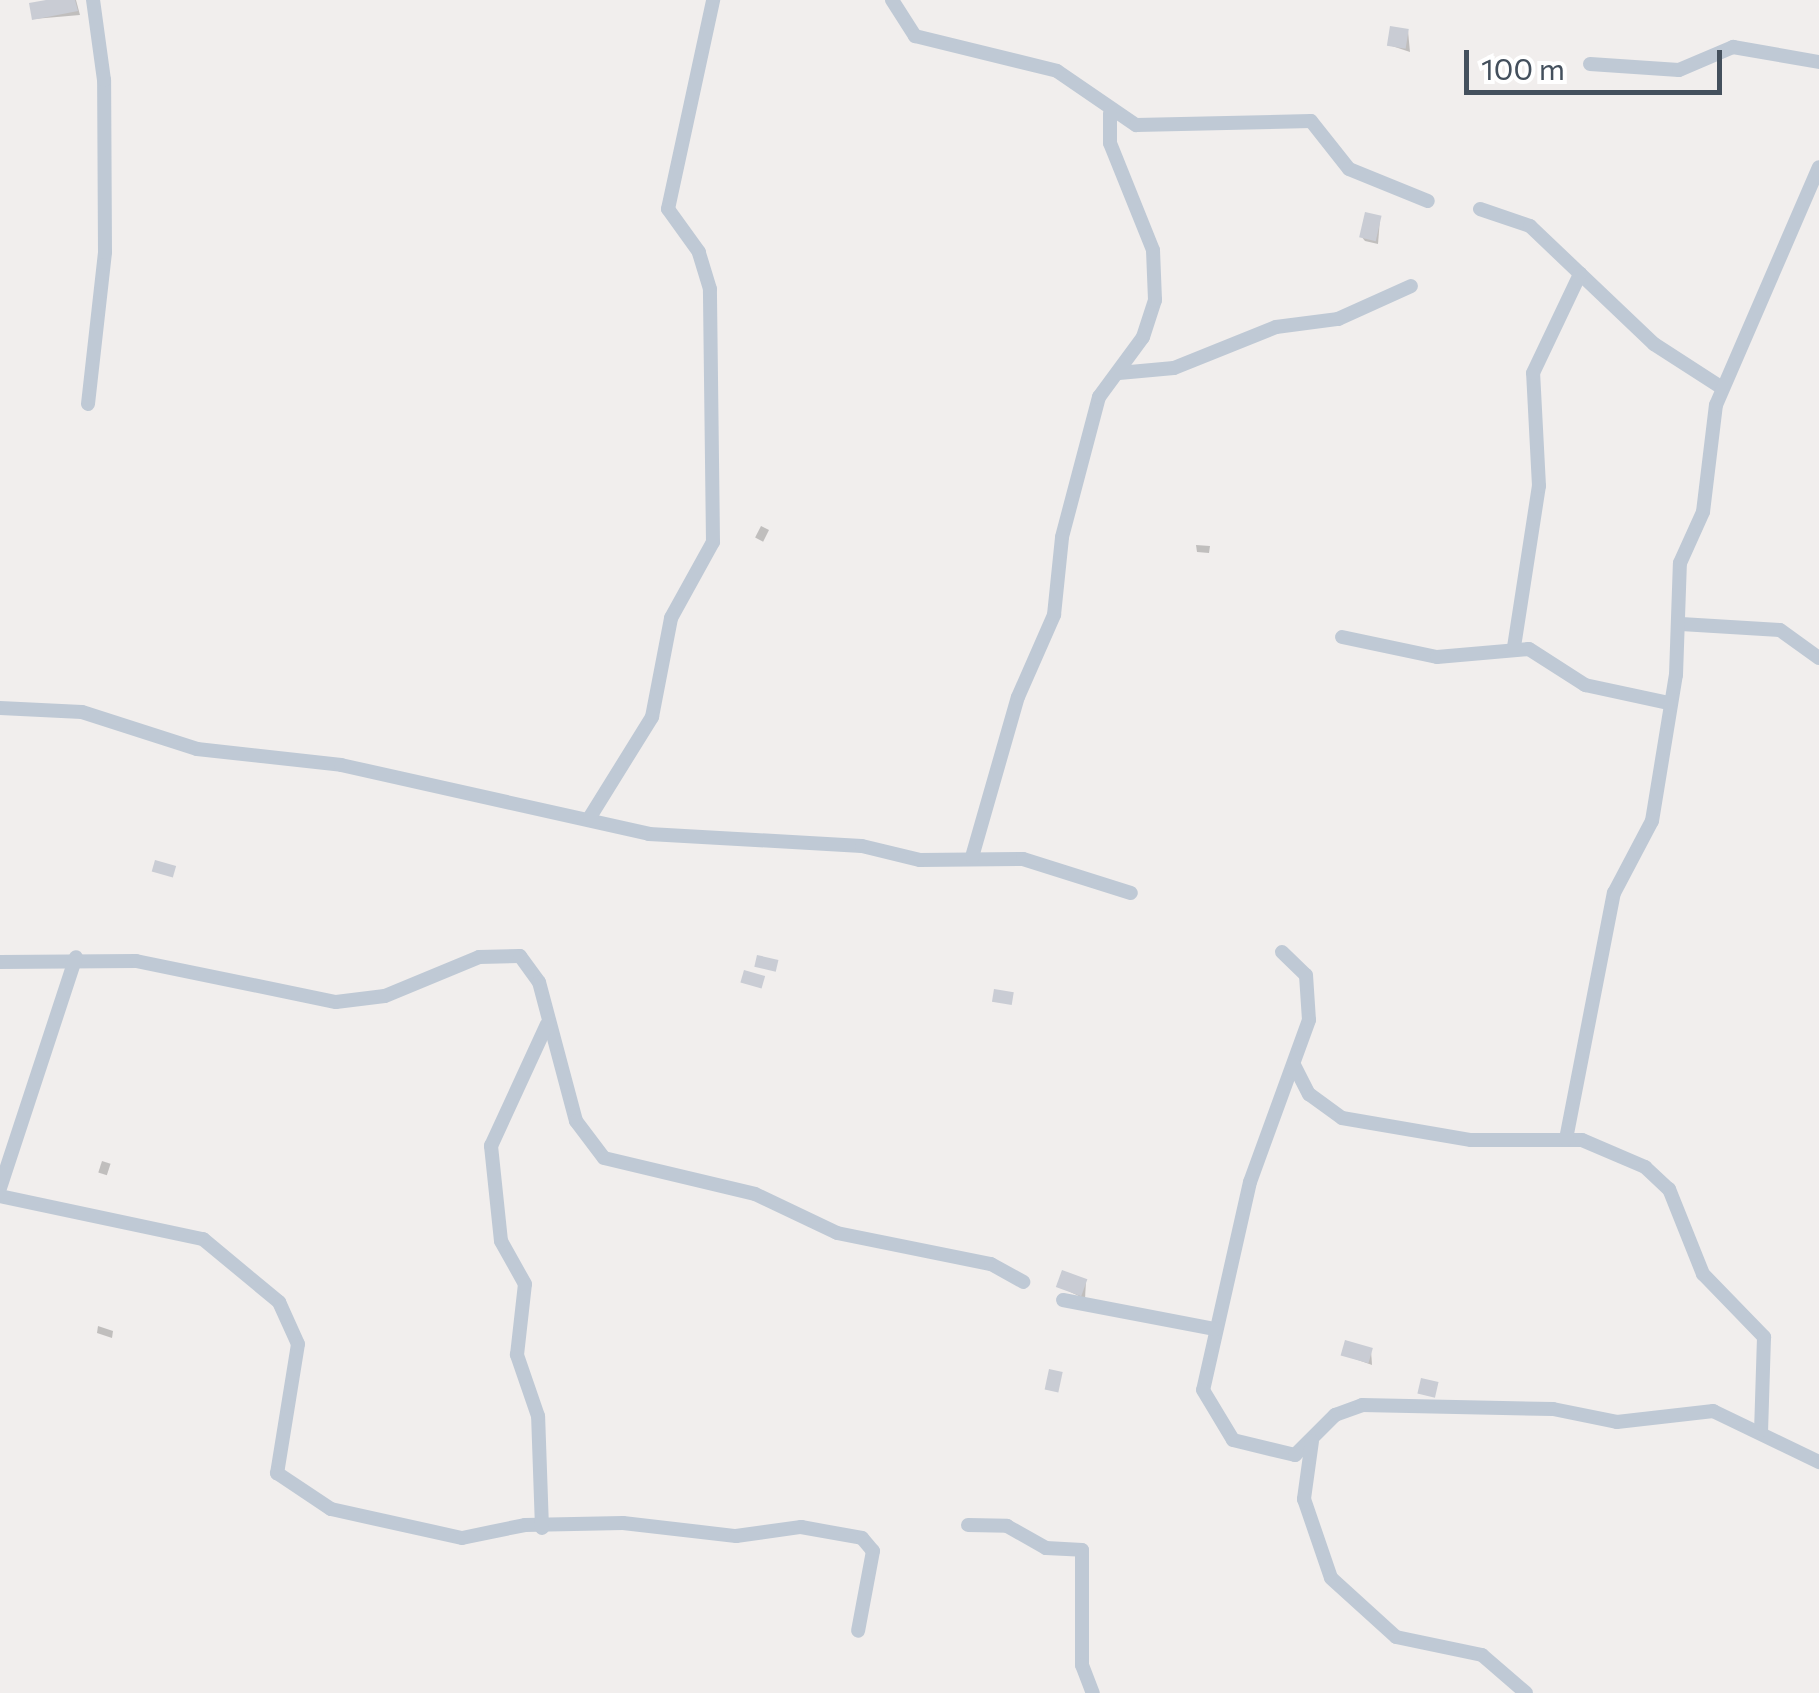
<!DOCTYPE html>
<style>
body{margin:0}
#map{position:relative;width:1819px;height:1693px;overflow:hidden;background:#f1eeed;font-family:Commissioner,sans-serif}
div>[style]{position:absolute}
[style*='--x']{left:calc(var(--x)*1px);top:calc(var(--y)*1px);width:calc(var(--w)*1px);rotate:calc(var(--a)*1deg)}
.shadow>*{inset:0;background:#0003;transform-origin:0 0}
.building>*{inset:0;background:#c9ccd4;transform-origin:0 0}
.street>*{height:14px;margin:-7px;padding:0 7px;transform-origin:7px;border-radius:7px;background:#bfc9d5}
span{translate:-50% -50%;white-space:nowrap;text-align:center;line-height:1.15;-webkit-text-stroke:10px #fff;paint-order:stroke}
.scale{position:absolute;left:1464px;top:50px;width:258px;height:45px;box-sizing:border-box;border:5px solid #44505d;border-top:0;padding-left:12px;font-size:30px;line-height:35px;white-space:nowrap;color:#44505d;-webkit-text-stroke:8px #fff;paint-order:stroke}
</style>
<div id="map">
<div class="shadow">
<i style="clip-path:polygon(60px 0,76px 0,80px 15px,34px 19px)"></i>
<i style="clip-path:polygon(1408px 31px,1410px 52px,1389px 45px)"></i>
<i style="clip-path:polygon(1380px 219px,1378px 244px,1365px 241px,1361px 236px)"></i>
<i style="left:761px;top:526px;width:9px;height:13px;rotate:27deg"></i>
<i style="clip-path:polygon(1196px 545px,1210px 546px,1209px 553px,1197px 552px)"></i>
<i style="left:102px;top:1161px;width:9px;height:12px;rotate:18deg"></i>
<i style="clip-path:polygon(1086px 1281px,1085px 1299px,1058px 1286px)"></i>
<i style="clip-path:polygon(98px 1326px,113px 1331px,112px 1338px,97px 1333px)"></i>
<i style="clip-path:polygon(1371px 1350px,1372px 1365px,1344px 1355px)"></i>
</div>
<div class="building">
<i style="clip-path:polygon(46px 0,75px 0,78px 11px,32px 20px,29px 3px)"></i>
<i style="left:1390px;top:26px;width:19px;height:20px;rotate:9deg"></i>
<i style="left:1365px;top:212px;width:17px;height:26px;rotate:13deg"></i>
<i style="left:155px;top:860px;width:22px;height:12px;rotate:16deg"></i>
<i style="left:757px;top:955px;width:22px;height:12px;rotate:13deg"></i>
<i style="left:744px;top:970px;width:22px;height:13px;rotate:16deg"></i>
<i style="left:994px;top:989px;width:20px;height:13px;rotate:9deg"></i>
<i style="left:1062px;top:1270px;width:27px;height:18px;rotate:20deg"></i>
<i style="left:1345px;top:1340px;width:29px;height:16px;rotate:16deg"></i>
<i style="left:1049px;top:1369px;width:14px;height:21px;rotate:12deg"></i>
<i style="left:1421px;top:1378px;width:18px;height:16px;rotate:13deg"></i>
</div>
<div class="street">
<i style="--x:892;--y:0;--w:43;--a:57.4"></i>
<i style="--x:915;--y:36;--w:146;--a:13.8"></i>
<i style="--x:1057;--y:71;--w:96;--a:34.4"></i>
<i style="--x:1136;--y:125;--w:175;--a:-1.3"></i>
<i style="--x:1311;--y:121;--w:61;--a:51.6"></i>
<i style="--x:1349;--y:169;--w:85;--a:22.1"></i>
<i style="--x:1590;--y:64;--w:89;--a:3.9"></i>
<i style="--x:1679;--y:70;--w:59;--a:-23.1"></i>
<i style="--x:1733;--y:47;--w:87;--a:9.9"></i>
<i style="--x:1480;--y:209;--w:53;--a:18.8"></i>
<i style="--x:1530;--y:226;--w:171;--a:43.6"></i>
<i style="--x:1654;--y:344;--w:81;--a:32.9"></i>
<i style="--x:1119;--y:373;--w:55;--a:-5.2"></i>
<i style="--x:1174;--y:368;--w:110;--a:-21.9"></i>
<i style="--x:1276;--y:327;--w:63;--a:-7.4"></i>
<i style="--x:1338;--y:319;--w:80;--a:-24.3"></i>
<i style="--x:88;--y:404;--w:153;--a:-83.6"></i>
<i style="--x:105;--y:252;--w:172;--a:-90.3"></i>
<i style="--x:104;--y:80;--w:81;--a:-97.8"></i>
<i style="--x:1681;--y:624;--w:99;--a:3.5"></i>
<i style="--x:1780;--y:630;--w:48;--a:35.7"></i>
<i style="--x:1342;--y:637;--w:97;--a:11.9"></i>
<i style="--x:1437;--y:657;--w:92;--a:-5"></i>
<i style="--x:1529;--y:649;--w:67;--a:32.7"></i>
<i style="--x:1585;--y:685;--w:85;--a:12.2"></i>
<i style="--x:1514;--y:647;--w:163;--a:-81.2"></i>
<i style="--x:1539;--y:486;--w:113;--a:-93"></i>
<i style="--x:1533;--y:373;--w:110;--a:-64.6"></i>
<i style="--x:0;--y:708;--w:82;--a:2.8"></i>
<i style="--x:82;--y:712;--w:121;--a:17.8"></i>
<i style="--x:197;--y:749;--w:145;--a:6.3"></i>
<i style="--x:341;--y:765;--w:316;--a:12.6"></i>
<i style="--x:649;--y:834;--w:213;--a:3.2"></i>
<i style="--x:862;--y:846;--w:60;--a:13.6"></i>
<i style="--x:920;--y:860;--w:103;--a:-0.6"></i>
<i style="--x:1023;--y:859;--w:113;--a:17.5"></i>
<i style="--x:590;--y:817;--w:118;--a:-58.2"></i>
<i style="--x:652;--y:717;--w:101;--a:-79.1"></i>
<i style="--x:671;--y:618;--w:87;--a:-61.1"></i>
<i style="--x:713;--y:542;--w:253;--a:-90.7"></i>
<i style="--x:710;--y:289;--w:39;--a:-107"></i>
<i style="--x:699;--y:252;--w:53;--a:-125.8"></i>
<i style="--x:668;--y:209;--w:214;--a:-77.8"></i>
<i style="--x:972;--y:857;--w:166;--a:-74"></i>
<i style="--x:1018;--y:697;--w:90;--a:-66.3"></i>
<i style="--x:1054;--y:615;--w:78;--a:-84.1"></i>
<i style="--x:1062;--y:537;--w:145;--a:-75.2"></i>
<i style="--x:1099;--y:397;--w:74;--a:-53.7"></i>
<i style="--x:1143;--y:337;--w:39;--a:-72"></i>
<i style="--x:1155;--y:300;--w:50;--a:-92.3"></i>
<i style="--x:1153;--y:250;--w:115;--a:-111.9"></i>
<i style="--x:1110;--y:143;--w:30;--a:-90"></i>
<i style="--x:1282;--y:952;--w:33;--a:44"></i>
<i style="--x:1306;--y:975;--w:45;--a:86.2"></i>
<i style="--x:1309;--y:1020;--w:172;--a:110"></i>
<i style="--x:1250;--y:1182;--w:213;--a:102.7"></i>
<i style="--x:1203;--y:1390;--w:58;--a:59"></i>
<i style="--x:1233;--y:1440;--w:64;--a:13.6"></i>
<i style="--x:1295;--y:1455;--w:57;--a:-45"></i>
<i style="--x:1335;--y:1415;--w:29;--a:-20"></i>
<i style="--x:1362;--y:1405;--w:191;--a:1.2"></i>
<i style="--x:1553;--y:1409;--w:65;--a:11.5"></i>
<i style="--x:1617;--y:1422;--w:97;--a:-6.5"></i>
<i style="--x:1713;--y:1411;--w:118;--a:25.7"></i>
<i style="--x:0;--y:962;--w:136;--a:-0.4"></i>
<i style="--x:136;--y:961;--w:204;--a:11.6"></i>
<i style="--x:336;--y:1002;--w:49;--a:-7"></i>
<i style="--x:385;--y:996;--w:102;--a:-22.5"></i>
<i style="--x:479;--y:957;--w:41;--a:-1.4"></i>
<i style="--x:520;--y:956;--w:32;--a:54"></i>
<i style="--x:539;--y:982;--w:144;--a:75.1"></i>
<i style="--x:576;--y:1121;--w:46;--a:52.9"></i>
<i style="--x:604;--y:1158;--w:155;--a:13.4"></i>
<i style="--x:755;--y:1194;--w:91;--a:25.4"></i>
<i style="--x:837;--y:1233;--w:157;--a:11.4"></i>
<i style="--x:991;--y:1264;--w:37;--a:29"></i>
<i style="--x:1294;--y:1065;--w:33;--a:63"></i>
<i style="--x:1309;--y:1094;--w:41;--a:36"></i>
<i style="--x:1342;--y:1118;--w:131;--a:9.7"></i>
<i style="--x:1471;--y:1140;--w:111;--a:0"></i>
<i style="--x:1582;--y:1140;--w:69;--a:23.2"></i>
<i style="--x:1645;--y:1167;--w:33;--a:43"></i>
<i style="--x:1669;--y:1189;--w:92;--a:68.2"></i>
<i style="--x:1703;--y:1274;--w:88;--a:45.9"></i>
<i style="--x:1764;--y:1337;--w:93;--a:91.8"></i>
<i style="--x:1566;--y:1139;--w:251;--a:-79"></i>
<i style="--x:1614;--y:893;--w:81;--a:-62.2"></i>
<i style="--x:1652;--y:821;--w:148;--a:-80.7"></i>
<i style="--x:1676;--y:675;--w:112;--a:-88"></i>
<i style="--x:1680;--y:563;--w:56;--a:-65.7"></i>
<i style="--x:1703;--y:512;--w:108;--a:-83.1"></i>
<i style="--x:1716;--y:405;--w:259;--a:-66.6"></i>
<i style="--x:0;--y:1188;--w:243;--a:-71.8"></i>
<i style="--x:0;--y:1196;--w:208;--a:12"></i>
<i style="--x:203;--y:1239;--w:99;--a:39.7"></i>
<i style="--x:279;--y:1302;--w:46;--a:65.7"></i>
<i style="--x:298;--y:1344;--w:131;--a:99.2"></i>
<i style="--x:277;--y:1473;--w:65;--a:33.7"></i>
<i style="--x:331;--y:1509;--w:134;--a:12.5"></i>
<i style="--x:462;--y:1538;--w:64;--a:-11.7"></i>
<i style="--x:525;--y:1525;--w:98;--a:-1.2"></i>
<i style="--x:623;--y:1523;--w:114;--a:6.6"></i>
<i style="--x:736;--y:1536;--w:66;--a:-7.9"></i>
<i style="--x:801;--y:1527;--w:62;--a:10.2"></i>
<i style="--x:862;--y:1538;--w:17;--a:50"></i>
<i style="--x:873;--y:1551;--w:81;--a:100.6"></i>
<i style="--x:1063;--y:1300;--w:155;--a:10.8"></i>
<i style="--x:1312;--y:1441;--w:59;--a:97.9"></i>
<i style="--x:1304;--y:1499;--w:83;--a:71.1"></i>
<i style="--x:1331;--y:1578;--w:88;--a:42.2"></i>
<i style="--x:1396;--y:1637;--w:88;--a:11.8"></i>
<i style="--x:1482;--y:1655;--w:58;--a:40.8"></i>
<i style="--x:968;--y:1525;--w:39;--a:1"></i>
<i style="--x:1007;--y:1526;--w:45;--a:29.4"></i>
<i style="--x:1046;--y:1548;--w:36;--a:3"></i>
<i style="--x:1082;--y:1550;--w:115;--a:90"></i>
<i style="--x:1082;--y:1665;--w:30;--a:69"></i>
<i style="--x:542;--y:1528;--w:112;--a:-92"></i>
<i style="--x:538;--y:1416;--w:65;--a:-109"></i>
<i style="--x:517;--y:1355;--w:71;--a:-83.6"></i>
<i style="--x:525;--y:1284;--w:49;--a:-119.2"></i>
<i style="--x:501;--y:1241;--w:96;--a:-96"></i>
<i style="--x:491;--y:1146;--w:134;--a:-65.3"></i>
</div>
<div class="scale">100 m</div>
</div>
